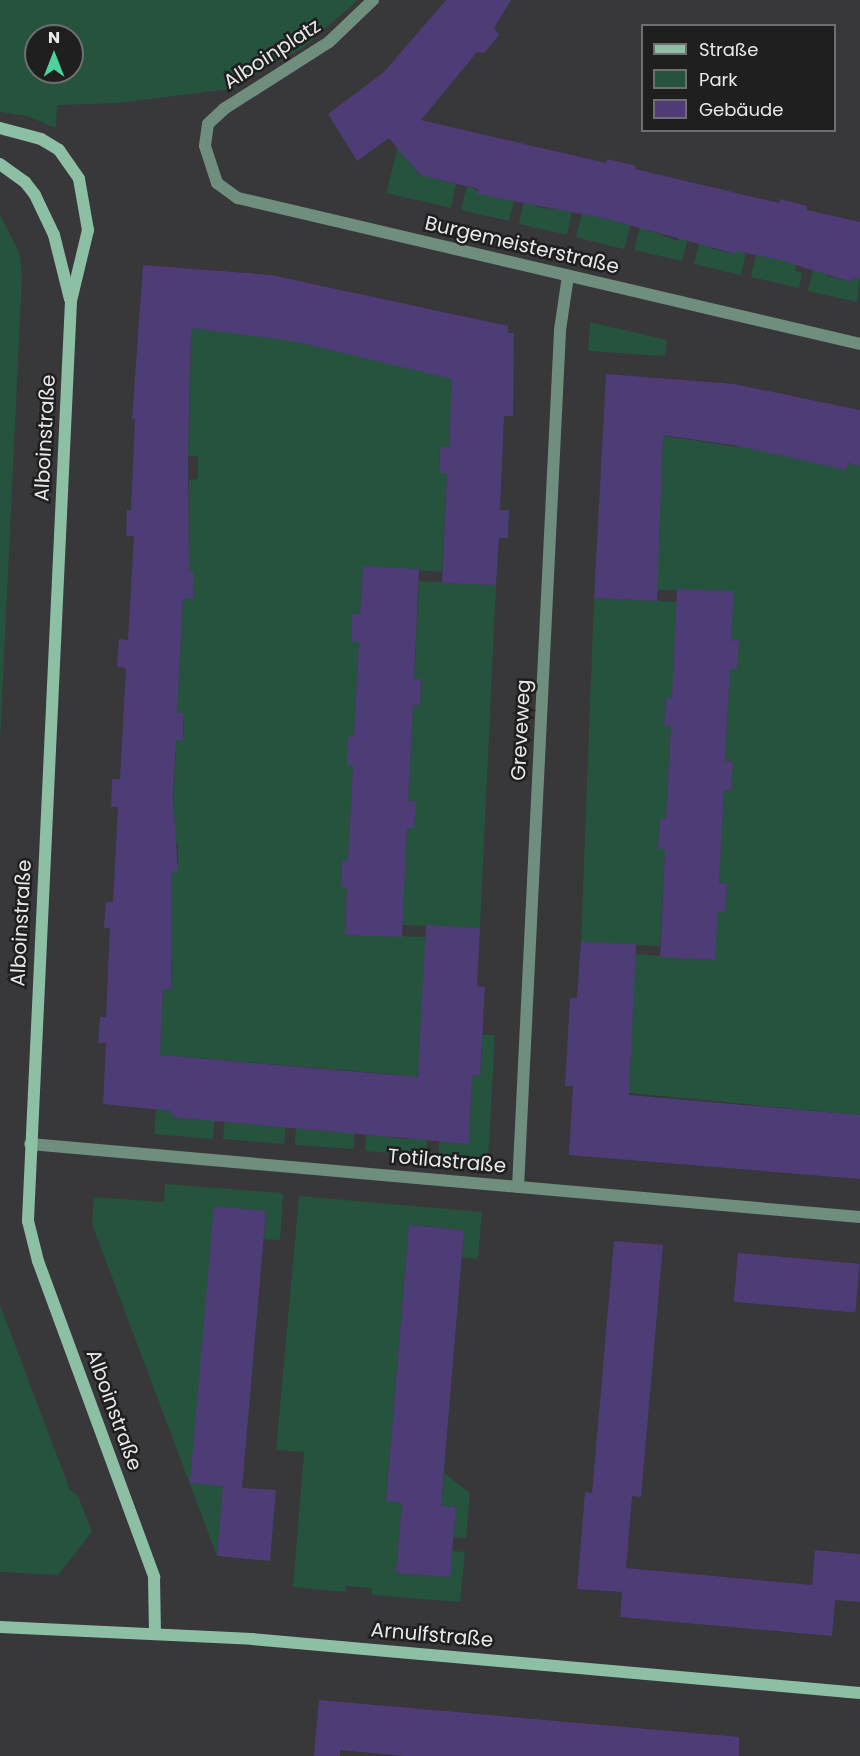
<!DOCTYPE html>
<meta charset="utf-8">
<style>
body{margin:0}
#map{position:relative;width:860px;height:1756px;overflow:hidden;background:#38373a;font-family:Poppins,sans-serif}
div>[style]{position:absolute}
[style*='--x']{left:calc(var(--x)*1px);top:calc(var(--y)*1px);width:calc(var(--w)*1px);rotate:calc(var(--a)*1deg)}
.green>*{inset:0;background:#26533e;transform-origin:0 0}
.building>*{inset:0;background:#4d3c76;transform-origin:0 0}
.street>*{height:12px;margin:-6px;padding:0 6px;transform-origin:6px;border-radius:6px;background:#6f8e7e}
.secondary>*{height:12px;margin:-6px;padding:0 6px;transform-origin:6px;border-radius:6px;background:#8dbfa5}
span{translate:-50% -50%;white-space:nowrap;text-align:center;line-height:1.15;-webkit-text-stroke:5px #1f1f20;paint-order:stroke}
.street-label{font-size:20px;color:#e8e8ea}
.legend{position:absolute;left:641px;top:24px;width:195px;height:108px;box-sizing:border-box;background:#1f1f20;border:2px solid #6f6f71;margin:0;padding:8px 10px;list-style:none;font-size:18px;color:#e8e8ea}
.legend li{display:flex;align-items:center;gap:12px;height:30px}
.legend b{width:30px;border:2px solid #6f6f71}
.north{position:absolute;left:24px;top:24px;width:60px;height:60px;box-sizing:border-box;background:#1f1f20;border:2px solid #6f6f71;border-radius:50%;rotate:0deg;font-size:16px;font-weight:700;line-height:24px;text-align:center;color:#e8e8ea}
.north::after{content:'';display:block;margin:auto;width:21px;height:27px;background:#4dd39a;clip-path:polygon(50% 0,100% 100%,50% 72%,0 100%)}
</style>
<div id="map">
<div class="green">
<i style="clip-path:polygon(evenodd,0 0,358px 0,304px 47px,230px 89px,117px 103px,57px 105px,56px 128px,27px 116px,0 112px,0 0,36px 36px,72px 36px,72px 72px,36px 72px,36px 36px)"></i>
<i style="clip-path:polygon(400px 139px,404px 156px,420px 176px,429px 173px,432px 178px,456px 184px,451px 208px,386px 193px)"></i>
<i style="clip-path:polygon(467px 186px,504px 200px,506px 195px,515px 198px,509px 221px,461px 210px)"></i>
<i style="clip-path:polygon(524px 200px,536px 202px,536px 207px,572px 211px,567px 235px,519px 224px)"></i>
<i style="left:582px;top:213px;width:50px;height:25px;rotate:14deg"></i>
<i style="clip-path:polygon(0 214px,20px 255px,22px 277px,0 742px)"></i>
<i style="clip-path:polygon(640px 227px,678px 241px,679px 236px,688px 238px,682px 261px,634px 250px)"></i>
<i style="clip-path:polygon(700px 241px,711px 244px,710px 248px,735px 254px,737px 249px,746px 252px,741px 275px,694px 264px)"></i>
<i style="clip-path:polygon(756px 254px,796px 264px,795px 271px,802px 273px,799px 288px,751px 277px)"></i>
<i style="clip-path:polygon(813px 268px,827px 271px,827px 276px,851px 282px,853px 277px,860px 279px,857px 302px,808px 291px)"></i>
<i style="clip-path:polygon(186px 320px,277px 331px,329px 350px,441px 368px,453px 380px,449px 447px,440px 447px,439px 473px,447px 473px,442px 572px,363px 566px,360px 614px,352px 614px,351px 642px,359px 642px,354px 737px,348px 738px,347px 766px,353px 766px,348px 861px,342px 861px,341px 887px,347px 887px,345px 934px,426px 937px,420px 1074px,414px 1079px,401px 1075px,160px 1055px,163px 989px,171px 989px,172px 962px,165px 961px,171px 872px,178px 872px,178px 844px,172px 843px,176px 740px,183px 740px,184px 714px,177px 713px,183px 598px,193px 598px,194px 573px,188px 572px,189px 480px,198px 479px,198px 456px,188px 456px,191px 349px,187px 348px)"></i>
<i style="clip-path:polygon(590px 322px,667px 340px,665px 356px,588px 351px)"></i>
<i style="clip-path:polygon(665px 429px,665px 436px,738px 447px,739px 439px,846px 470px,848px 463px,860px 466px,860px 1115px,629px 1093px,635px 954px,714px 960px,718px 911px,725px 911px,727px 884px,719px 883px,724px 790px,731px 790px,732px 775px,733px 762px,725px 761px,730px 669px,737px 669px,739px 641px,731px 640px,733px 591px,650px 590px,652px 543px,659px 543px,660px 529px,660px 516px,653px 516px,654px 476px,662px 476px,662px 463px,655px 462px)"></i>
<i style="clip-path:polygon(419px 581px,496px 585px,480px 928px,402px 925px,407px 828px,414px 828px,415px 801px,408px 801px,413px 705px,420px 706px,421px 679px,414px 679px)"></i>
<i style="clip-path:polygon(594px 598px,677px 602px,672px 698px,666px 698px,665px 711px,664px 726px,671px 726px,666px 819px,660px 819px,658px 848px,665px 849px,660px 946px,581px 942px)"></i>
<i style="clip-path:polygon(474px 1035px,495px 1035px,488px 1161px,438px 1157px,440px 1135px,456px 1137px,456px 1143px,469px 1144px,472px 1075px,480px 1076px,482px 1048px)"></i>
<i style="clip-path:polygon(156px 1109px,172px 1110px,172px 1117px,183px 1118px,215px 1114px,213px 1139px,154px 1134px)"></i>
<i style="clip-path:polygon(225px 1115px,240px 1123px,268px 1126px,286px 1121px,284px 1144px,223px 1139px)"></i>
<i style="clip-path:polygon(296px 1122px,312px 1123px,312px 1130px,340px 1132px,355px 1128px,353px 1149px,295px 1145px)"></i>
<i style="clip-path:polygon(367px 1129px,382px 1130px,382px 1136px,395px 1138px,409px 1139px,410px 1132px,428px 1134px,426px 1156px,365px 1151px)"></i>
<i style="clip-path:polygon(165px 1184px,283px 1193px,280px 1240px,264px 1239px,266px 1211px,215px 1207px,191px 1483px,223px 1486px,217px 1556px,92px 1224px,94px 1197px,164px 1202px)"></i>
<i style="clip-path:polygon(299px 1196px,482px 1212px,478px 1259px,462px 1257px,464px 1230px,409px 1225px,386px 1500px,402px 1502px,396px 1573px,449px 1577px,452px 1551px,465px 1552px,460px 1602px,372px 1595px,372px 1588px,346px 1586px,345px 1592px,293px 1587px,304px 1452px,276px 1450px)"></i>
<i style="clip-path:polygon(0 1305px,70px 1490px,78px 1496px,92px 1532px,58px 1575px,0 1572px)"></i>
<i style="clip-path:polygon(444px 1473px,470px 1493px,466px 1538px,453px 1537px,456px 1507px,441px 1506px)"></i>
</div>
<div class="building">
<i style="clip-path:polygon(446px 0,511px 0,494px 28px,499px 35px,484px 53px,477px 52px,421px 120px,606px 163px,607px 159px,636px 166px,635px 169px,779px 203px,780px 199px,807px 206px,807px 210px,860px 222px,860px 279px,853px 277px,851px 282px,780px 260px,736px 251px,736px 254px,607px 219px,477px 194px,479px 189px,420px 175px,389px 138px,357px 161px,328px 114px,384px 72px)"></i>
<i style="clip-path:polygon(143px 265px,271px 275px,508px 326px,508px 333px,514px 333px,513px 416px,504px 416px,500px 510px,509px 510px,508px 538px,499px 538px,496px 585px,442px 583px,447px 473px,439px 473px,440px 460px,440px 447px,449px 447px,452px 379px,293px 341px,191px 328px,188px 456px,189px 572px,194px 572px,193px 599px,183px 598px,177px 713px,184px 713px,183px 727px,183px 740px,176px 740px,173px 797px,178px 872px,171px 872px,171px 989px,163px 989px,160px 1055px,418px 1077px,426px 925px,480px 928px,477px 986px,485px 987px,480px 1076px,472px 1075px,469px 1144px,172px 1117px,172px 1111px,103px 1104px,106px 1043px,98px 1043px,100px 1017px,106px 1017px,108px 971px,110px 928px,104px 928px,106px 902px,113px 902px,118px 807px,111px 807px,112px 779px,120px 779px,126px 668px,117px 667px,119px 639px,128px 640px,134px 536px,126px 536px,127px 510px,131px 510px,135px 419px,132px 419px)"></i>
<i style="clip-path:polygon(606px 374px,734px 384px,860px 410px,860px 466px,848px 463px,846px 470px,738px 446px,663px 435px,657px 601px,594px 598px)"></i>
<i style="clip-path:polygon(363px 566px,419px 569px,414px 679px,421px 679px,420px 706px,413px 705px,408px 801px,416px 801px,414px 828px,407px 828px,402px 937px,345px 935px,347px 887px,341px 887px,342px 861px,348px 861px,353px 766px,347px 766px,347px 751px,348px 737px,354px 737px,359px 642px,351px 642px,352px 614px,360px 614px)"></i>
<i style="clip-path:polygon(677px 589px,734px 591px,731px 640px,739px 641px,737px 669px,730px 669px,725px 761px,733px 762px,732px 775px,731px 790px,724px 790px,719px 883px,727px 884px,725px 912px,718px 911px,715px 960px,660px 957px,665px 849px,658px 849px,660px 819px,666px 819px,671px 726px,664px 726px,665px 711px,666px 698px,672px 698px)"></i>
<i style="clip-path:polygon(581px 942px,636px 944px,629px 1095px,860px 1115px,860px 1179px,569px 1155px,573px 1086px,565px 1086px,570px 998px,577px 998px)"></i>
<i style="clip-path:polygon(214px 1206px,266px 1211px,242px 1488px,276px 1490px,270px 1561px,217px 1556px,223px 1486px,233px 1487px,190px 1483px)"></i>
<i style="clip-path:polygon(409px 1225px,464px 1230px,441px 1506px,456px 1507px,450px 1577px,396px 1573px,402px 1503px,386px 1501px)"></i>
<i style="clip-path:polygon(614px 1241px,663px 1245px,641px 1497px,632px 1496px,626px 1568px,812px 1585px,815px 1550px,860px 1554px,860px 1602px,835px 1600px,832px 1636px,620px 1617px,622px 1592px,577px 1589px,585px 1492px,592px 1493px)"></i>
<i style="left:738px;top:1253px;width:122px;height:49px;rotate:5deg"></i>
<i style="clip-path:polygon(319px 1700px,739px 1737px,739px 1756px,404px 1756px,340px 1750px,340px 1756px,314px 1756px)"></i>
</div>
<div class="street">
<i style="--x:373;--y:0;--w:61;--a:136.3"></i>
<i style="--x:329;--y:42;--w:125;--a:147.5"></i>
<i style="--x:224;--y:109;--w:22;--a:137"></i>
<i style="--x:208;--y:124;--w:22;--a:98"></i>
<i style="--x:205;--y:146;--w:39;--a:72"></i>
<i style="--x:217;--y:183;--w:26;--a:36"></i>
<i style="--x:238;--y:198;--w:639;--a:13.21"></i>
<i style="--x:30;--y:1144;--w:833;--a:5.03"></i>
<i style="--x:518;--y:1187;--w:858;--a:-87.19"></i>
<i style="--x:560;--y:330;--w:55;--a:-81.6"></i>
</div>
<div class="secondary">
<i style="--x:0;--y:128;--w:42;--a:15"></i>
<i style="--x:41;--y:139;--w:21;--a:31"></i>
<i style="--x:59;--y:150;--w:35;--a:55"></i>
<i style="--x:79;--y:179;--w:52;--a:80"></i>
<i style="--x:88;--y:230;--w:73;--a:103.5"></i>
<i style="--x:71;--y:301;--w:921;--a:92.68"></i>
<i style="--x:28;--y:1221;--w:41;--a:76"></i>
<i style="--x:38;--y:1261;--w:337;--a:69.8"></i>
<i style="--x:154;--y:1577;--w:57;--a:89"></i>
<i style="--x:0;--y:164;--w:31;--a:36"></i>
<i style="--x:25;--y:182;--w:16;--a:52"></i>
<i style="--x:35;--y:195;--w:44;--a:64.6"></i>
<i style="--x:54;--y:235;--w:66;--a:76"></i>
<i style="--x:0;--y:1627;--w:252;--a:2.7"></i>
<i style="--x:252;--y:1639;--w:610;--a:5.08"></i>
</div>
<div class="street-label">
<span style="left:272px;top:54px;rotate:-33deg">Alboinplatz</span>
<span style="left:522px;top:245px;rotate:13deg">Burgemeisterstraße</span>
<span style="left:45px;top:438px;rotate:-87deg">Alboinstraße</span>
<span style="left:521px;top:730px;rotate:-87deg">Greveweg</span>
<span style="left:21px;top:923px;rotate:-87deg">Alboinstraße</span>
<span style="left:447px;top:1161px;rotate:5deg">Totilastraße</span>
<span style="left:114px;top:1410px;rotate:70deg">Alboinstraße</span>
<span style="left:432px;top:1635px;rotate:5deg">Arnulfstraße</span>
</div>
<ul class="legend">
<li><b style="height:8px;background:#8dbfa5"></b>Straße</li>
<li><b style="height:16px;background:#26533e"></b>Park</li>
<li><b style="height:16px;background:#4d3c76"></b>Gebäude</li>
</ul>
<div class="north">N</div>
</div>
